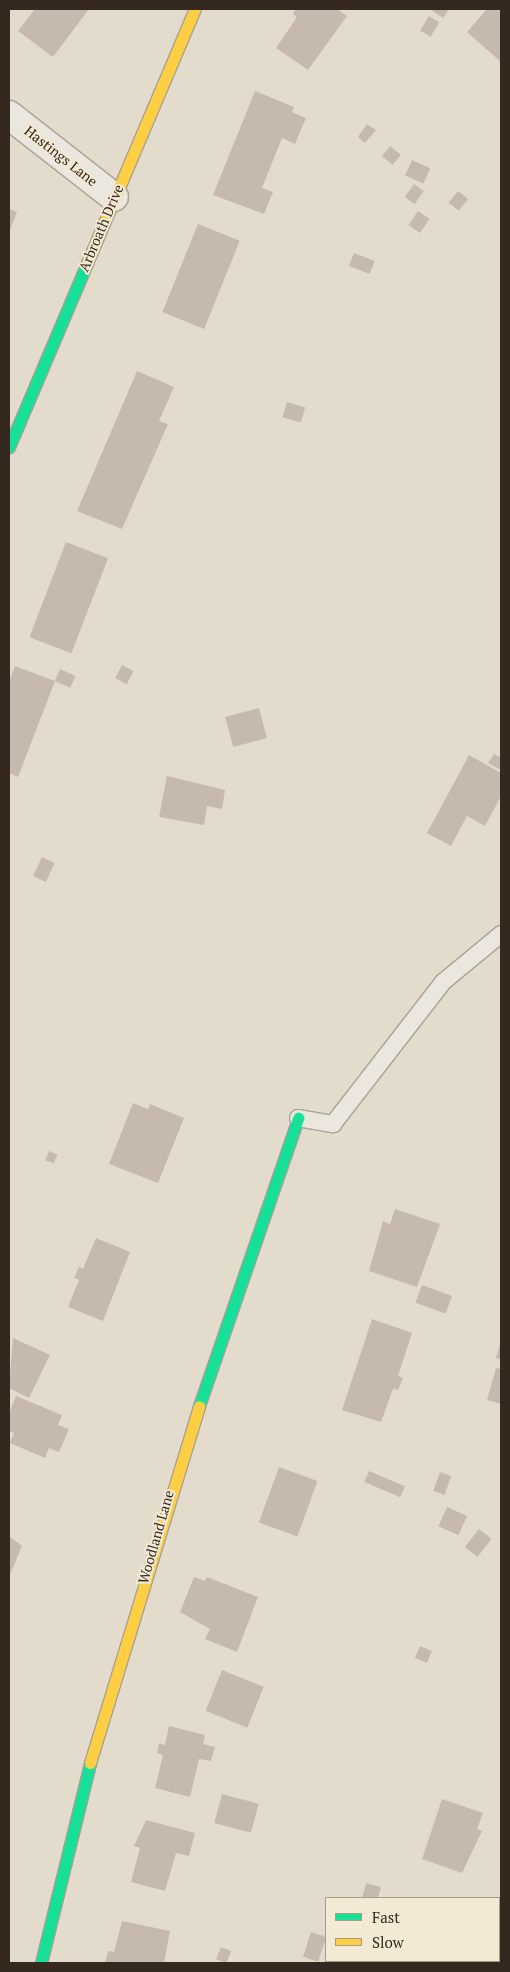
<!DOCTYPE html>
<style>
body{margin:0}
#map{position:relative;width:510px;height:1972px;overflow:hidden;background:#e3dccd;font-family:"PT Serif",serif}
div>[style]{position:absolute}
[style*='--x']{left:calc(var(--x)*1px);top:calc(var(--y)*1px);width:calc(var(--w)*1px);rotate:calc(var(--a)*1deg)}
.building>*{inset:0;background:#c6baae;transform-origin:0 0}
.roads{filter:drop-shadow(1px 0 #a8a196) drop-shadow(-1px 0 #a8a196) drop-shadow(0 1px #a8a196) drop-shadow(0 -1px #a8a196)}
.lane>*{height:16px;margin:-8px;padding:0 8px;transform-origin:8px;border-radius:8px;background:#ebe6de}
.street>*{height:28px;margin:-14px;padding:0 14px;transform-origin:14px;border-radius:14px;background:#ebe6de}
.fast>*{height:11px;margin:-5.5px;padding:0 5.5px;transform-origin:5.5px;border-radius:5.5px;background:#16e098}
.slow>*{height:11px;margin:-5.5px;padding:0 5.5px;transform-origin:5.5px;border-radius:5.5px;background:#ffcf43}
span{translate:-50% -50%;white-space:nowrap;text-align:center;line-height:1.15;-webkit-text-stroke:4px #f3e9d4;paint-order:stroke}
.street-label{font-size:14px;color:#35291f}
.frame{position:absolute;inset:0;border:10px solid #35291f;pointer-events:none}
.legend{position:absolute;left:325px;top:1897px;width:175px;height:65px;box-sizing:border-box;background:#f3e9d4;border:1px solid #a79c8c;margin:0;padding:6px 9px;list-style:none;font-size:15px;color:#35291f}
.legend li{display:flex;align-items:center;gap:10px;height:25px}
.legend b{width:25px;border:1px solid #a79c8c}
</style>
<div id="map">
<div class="building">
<i style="clip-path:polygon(35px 9px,89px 9px,53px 57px,18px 31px)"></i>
<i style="clip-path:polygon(296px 9px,337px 9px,347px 16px,308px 70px,276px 48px,297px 17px,293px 14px)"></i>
<i style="clip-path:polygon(430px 9px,449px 9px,443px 18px)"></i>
<i style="clip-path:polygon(487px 9px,501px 9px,501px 62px,467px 32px)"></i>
<i style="left:429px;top:16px;width:12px;height:17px;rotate:31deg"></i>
<i style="clip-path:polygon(255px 91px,294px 107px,292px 112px,306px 118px,295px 144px,282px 138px,262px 188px,273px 192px,264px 214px,213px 195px)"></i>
<i style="clip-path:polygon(367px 124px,376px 130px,365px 143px,358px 137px)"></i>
<i style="left:390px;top:146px;width:14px;height:13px;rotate:39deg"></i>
<i style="left:412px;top:160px;width:20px;height:17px;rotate:24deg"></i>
<i style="left:414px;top:184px;width:12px;height:16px;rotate:35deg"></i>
<i style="left:458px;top:191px;width:13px;height:15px;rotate:39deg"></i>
<i style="clip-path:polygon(9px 209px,17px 212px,9px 232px)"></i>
<i style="left:418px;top:211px;width:14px;height:17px;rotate:34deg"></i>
<i style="left:198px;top:224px;width:45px;height:95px;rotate:22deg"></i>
<i style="left:354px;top:253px;width:22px;height:14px;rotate:21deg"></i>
<i style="clip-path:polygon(137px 371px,174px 387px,159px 421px,168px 424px,122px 529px,77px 511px)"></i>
<i style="left:287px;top:402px;width:19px;height:16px;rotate:16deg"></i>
<i style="left:66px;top:542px;width:45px;height:102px;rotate:21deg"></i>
<i style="left:122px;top:665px;width:13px;height:15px;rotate:27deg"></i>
<i style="clip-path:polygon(15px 666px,55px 681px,18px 777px,9px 773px,9px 681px)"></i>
<i style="left:60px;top:669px;width:17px;height:13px;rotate:24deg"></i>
<i style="left:259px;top:708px;width:31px;height:35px;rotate:75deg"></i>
<i style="clip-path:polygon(494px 754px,501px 758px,501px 770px,488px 763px)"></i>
<i style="clip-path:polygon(469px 755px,501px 773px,501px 796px,485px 826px,467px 816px,451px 846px,427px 833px)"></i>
<i style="clip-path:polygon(167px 776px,225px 790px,222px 809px,207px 806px,204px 825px,159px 817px)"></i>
<i style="left:42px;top:857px;width:14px;height:21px;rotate:25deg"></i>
<i style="clip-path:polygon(133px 1103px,148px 1109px,150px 1104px,184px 1118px,158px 1183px,109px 1164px)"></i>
<i style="left:49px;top:1151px;width:9px;height:10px;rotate:21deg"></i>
<i style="clip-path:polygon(395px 1209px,440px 1224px,417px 1287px,369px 1271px,383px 1221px,390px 1224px)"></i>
<i style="clip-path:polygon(96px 1238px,130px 1252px,103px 1321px,68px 1307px,79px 1280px,74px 1278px,79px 1267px,83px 1269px)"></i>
<i style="left:422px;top:1285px;width:32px;height:19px;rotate:20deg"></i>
<i style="clip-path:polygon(372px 1319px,412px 1333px,398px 1376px,403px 1378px,398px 1390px,393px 1389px,381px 1422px,342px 1410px)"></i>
<i style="clip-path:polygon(13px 1338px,50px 1355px,29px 1398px,9px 1388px)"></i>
<i style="clip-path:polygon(501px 1340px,501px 1360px,496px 1358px)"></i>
<i style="clip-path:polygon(496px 1368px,501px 1369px,501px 1404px,487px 1400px)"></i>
<i style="clip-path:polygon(16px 1396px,62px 1415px,58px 1425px,69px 1429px,59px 1452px,49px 1448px,45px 1458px,10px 1443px,14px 1433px,9px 1431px,9px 1414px)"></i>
<i style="left:279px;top:1467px;width:41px;height:59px;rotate:20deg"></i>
<i style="left:369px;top:1471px;width:39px;height:12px;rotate:23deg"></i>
<i style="left:440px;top:1472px;width:12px;height:20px;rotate:20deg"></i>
<i style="left:447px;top:1507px;width:22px;height:21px;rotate:24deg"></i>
<i style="left:479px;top:1529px;width:16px;height:23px;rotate:38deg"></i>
<i style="clip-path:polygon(9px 1536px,22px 1546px,9px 1577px)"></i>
<i style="clip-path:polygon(194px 1577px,205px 1581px,207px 1577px,258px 1597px,237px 1652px,205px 1639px,210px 1629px,180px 1612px)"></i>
<i style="left:420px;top:1646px;width:13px;height:13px;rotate:23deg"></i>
<i style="left:222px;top:1670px;width:45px;height:44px;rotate:22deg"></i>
<i style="clip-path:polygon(169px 1726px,205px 1735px,203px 1744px,215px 1747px,211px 1761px,199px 1759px,190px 1797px,155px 1788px,163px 1755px,157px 1753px,159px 1743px,165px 1745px)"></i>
<i style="left:222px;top:1794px;width:38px;height:30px;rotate:15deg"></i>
<i style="clip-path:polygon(442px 1799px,483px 1813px,477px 1829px,482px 1831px,462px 1873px,422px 1859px)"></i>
<i style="clip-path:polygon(146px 1820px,195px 1833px,189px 1856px,176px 1853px,165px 1891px,131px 1882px,140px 1848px,134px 1846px)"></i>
<i style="clip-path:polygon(366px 1883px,381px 1887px,378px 1898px,362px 1898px)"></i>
<i style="clip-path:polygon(122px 1921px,170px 1931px,164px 1963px,105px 1963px,108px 1951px,114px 1952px)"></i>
<i style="left:311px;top:1932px;width:16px;height:26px;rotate:18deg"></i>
<i style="left:221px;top:1947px;width:11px;height:13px;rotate:22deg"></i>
<i style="left:422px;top:1961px;width:46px;height:2px"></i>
</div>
<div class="roads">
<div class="lane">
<i style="--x:298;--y:1118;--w:36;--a:10"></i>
<i style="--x:333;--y:1124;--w:180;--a:-52.2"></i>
<i style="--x:443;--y:982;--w:75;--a:-39.6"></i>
</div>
<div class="street">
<i style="--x:9;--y:115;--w:133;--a:38"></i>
</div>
<div class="fast">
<i style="--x:9;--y:447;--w:200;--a:-67"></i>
<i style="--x:199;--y:1406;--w:305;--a:-71"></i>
<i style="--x:41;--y:1963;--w:206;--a:-76.2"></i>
</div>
<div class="slow">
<i style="--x:87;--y:263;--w:276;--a:-67"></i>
<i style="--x:90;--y:1763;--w:373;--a:-73"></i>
</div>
</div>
<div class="street-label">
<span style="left:61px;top:156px;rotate:38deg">Hastings Lane</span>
<span style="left:101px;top:228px;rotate:-67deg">Arbroath Drive</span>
<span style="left:156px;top:1537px;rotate:-74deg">Woodland Lane</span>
</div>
<div class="frame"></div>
<ul class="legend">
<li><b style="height:6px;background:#16e098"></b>Fast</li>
<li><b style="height:6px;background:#ffcf43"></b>Slow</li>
</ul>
</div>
